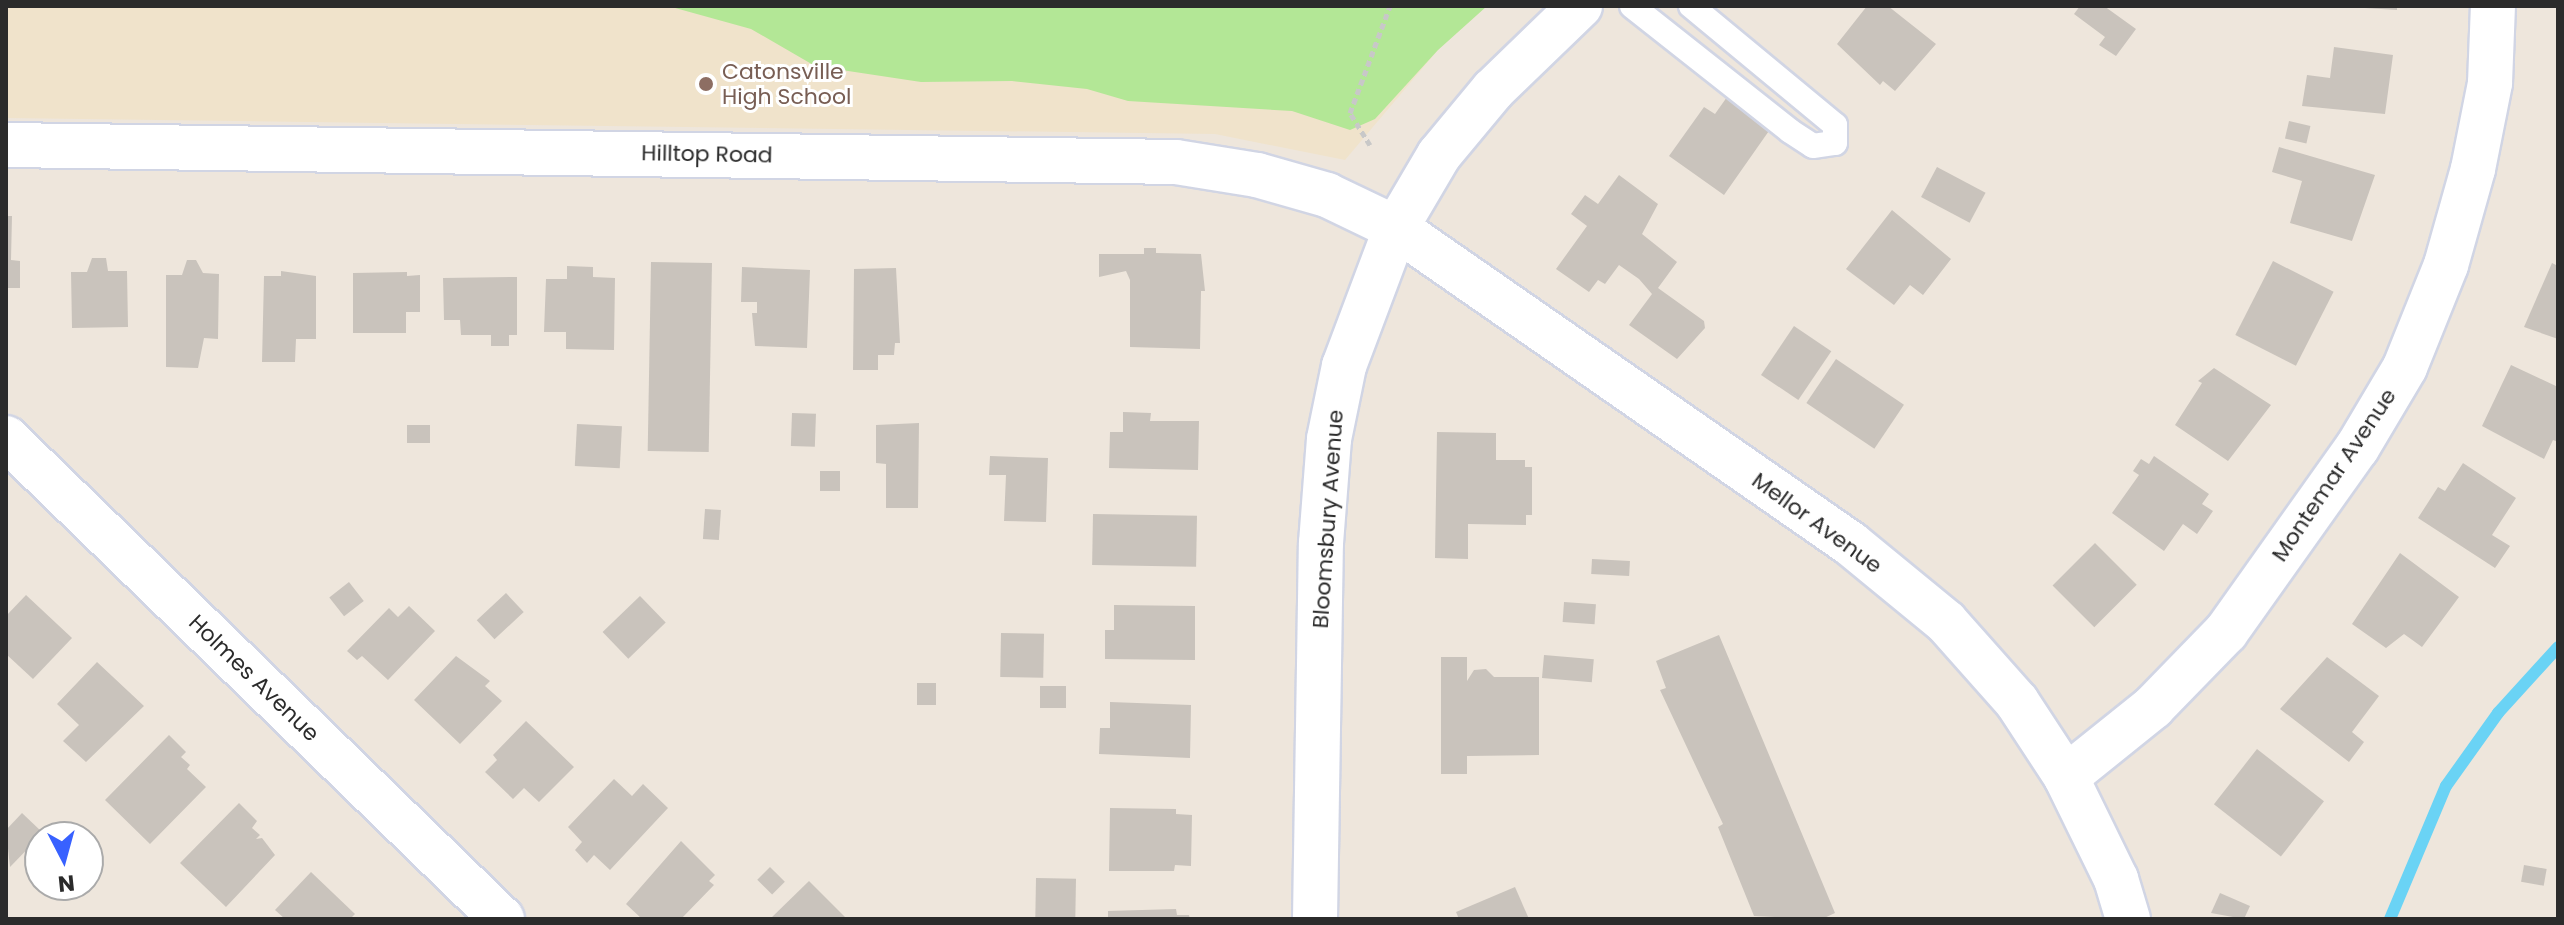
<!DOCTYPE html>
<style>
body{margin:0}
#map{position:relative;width:2564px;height:925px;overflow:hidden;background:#eee6dc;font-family:Poppins,sans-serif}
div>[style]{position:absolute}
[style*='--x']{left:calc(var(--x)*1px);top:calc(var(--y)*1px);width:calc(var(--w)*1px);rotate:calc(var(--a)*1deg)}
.education>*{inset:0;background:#f0e3cb}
.green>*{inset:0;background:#b3e796}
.stream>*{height:12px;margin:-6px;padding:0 6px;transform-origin:6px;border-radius:6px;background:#6ad3f5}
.building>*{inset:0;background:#c9c3bc;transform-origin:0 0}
.path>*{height:5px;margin-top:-2.5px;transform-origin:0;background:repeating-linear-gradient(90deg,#c8c8c8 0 6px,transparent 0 10px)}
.roads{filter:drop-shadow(2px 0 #d1d5e4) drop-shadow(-2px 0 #d1d5e4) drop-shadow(0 2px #d1d5e4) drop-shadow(0 -2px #d1d5e4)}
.service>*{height:24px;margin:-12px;padding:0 12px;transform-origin:12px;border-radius:12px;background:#fff}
.minor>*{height:44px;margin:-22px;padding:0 22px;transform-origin:22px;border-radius:22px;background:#fff}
.tertiary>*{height:44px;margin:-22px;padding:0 22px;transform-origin:22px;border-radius:22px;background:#fff}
.secondary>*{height:44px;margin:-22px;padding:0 22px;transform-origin:22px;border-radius:22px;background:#fff}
.dots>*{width:22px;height:22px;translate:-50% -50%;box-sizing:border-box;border:4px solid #fff;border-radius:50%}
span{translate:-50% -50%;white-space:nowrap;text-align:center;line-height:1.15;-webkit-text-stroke:6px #fff;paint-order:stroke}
.education-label{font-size:22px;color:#785e54}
.left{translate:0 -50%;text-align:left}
.street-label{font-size:22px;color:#2b2b2b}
.frame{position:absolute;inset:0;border:8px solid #2b2b2b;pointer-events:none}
.north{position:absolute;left:24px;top:821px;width:80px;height:80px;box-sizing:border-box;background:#fff;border:2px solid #aaa;border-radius:50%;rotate:174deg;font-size:22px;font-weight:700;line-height:32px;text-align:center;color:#2b2b2b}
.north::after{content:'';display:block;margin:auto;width:28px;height:36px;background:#3861ff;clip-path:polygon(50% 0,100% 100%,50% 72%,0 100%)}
</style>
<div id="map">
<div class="education">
<i style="clip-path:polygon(6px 6px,1487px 6px,1438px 50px,1345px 160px,1215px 134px,6px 118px)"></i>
</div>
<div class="green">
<i style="clip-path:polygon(668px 6px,1487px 6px,1438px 50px,1375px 119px,1350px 130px,1292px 111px,1128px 101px,1087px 89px,1012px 81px,921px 82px,815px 66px,751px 29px)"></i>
</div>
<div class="stream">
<i style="--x:2390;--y:919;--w:144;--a:-67.2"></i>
<i style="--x:2446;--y:786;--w:90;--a:-54.5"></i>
<i style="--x:2498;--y:713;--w:89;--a:-47.7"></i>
</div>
<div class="building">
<i style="clip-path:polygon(1867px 6px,1888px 6px,1936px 44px,1895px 91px,1883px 81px,1880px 85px,1837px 44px)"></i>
<i style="clip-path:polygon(2080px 6px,2104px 6px,2136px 29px,2116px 56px,2099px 45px,2105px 37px,2074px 14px)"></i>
<i style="clip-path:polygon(2333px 6px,2397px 6px,2397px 10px)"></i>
<i style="clip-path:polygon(2334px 47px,2393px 55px,2385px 114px,2302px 106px,2307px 75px,2330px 78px)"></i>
<i style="clip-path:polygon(1727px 97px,1771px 128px,1724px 195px,1669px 156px,1704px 107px,1715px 114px)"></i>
<i style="left:2289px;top:121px;width:22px;height:18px;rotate:13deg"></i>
<i style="clip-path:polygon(2279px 147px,2375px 175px,2352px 241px,2290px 223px,2302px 181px,2272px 172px)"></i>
<i style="left:1937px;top:167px;width:55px;height:34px;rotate:28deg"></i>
<i style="clip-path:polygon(1619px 175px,1658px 204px,1642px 234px,1677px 262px,1658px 288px,1704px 321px,1705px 328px,1677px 359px,1629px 325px,1652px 294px,1639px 279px,1619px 265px,1605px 284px,1598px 280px,1589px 292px,1556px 269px,1587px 226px,1571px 214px,1585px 195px,1598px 204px)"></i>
<i style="clip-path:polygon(1892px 210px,1951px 259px,1923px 295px,1910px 285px,1894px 305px,1846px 269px)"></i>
<i style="clip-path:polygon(6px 216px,12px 216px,11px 260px,20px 261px,20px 288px,6px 288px)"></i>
<i style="clip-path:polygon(1144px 248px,1156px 248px,1156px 253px,1201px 254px,1205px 291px,1201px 291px,1200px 349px,1130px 347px,1130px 280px,1126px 271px,1099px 277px,1099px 254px,1144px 254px)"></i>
<i style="clip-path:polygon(92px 258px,106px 258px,108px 271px,127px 271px,128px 327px,72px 328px,71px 272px,87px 272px)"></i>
<i style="clip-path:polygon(187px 260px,196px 260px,203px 273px,219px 274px,218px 339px,204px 338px,198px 368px,166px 367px,166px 275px,182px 275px)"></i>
<i style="left:2273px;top:261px;width:68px;height:83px;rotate:27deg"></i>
<i style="left:651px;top:262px;width:61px;height:189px;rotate:1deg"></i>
<i style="clip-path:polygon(2552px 263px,2558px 266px,2558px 339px,2524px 327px)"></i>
<i style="clip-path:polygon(567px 266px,593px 267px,593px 277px,615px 278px,614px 350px,566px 349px,566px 332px,544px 332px,546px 279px,567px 279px)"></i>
<i style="clip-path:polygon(742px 267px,810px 270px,807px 348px,755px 346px,752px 313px,757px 313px,757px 302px,741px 302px)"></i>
<i style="clip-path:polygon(896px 268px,900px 343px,895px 343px,894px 355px,878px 355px,878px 370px,853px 370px,854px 269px)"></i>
<i style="clip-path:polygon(281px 271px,316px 276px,316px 339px,296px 339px,295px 362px,262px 362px,264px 276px,281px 276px)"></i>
<i style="clip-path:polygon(407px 272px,407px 276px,420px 275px,420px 312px,406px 312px,406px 333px,353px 333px,353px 273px)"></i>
<i style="clip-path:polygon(517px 277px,517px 335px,509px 335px,509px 346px,491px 346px,491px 335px,461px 335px,460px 320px,444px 320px,443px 278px)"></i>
<i style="left:1794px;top:326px;width:45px;height:59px;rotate:34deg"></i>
<i style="left:1836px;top:359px;width:82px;height:53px;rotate:34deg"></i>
<i style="clip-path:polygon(2511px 365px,2558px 387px,2558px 442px,2553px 440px,2544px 459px,2482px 426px)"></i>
<i style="clip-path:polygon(2214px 368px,2271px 405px,2228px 461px,2175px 425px,2202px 383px,2198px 381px)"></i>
<i style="clip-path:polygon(1123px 412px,1151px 413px,1150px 421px,1199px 421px,1198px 470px,1109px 468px,1110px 432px,1123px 432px)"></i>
<i style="left:792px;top:413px;width:24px;height:33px;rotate:2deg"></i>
<i style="clip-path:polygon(919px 423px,918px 508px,886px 508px,886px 464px,876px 463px,876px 425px)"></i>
<i style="left:577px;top:424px;width:45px;height:42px;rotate:3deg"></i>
<i style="left:407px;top:425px;width:23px;height:18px"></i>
<i style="clip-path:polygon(1437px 432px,1496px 433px,1496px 460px,1525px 460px,1525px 467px,1532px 467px,1532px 515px,1526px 515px,1526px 525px,1468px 524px,1468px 559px,1435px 558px)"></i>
<i style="clip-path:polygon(990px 456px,1048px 458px,1046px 522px,1004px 521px,1006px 475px,989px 475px)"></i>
<i style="clip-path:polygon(2154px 456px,2209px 494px,2202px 504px,2213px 511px,2197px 534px,2183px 524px,2164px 551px,2112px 513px,2139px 475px,2133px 471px,2141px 459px,2149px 464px)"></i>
<i style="clip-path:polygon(2463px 463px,2516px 498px,2492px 535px,2510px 546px,2495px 568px,2418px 518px,2438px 487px,2445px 491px)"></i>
<i style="left:820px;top:471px;width:20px;height:20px"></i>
<i style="left:705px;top:509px;width:16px;height:30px;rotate:4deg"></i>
<i style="left:1093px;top:514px;width:104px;height:51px;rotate:1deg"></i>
<i style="left:2095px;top:543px;width:59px;height:60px;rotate:45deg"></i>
<i style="clip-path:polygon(2400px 553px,2459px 597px,2422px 647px,2404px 634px,2386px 648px,2352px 624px)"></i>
<i style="left:1592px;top:559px;width:38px;height:15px;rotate:3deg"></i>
<i style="left:349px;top:582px;width:24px;height:25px;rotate:52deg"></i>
<i style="left:506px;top:593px;width:26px;height:40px;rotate:47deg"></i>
<i style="clip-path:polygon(26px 595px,72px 638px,33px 679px,6px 654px,6px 616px)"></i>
<i style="left:640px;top:596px;width:37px;height:52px;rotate:46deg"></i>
<i style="left:1564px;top:602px;width:32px;height:20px;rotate:4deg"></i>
<i style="clip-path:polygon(1114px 605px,1195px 606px,1195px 660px,1105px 659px,1105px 630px,1114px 630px)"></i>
<i style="clip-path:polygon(409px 606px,435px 631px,388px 680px,362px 656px,357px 660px,347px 651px,389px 608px,398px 617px)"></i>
<i style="left:1001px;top:633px;width:43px;height:44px;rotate:1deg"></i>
<i style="clip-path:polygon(1719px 635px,1835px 913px,1822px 919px,1754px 916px,1718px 827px,1723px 824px,1660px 690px,1666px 688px,1656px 661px)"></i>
<i style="left:1544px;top:655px;width:50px;height:23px;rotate:5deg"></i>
<i style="clip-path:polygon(456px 656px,490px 681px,485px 686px,502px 701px,460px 744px,414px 700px)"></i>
<i style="clip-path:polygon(1441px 657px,1467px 657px,1467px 681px,1474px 670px,1486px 669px,1494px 677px,1539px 677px,1539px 755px,1467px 756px,1467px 774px,1441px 774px)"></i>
<i style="clip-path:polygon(2327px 657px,2379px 696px,2352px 732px,2364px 742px,2349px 762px,2280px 709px)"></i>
<i style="clip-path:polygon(97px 662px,144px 706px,86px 762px,63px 741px,79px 725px,57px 704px)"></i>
<i style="left:917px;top:683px;width:19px;height:22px"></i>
<i style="left:1040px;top:686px;width:26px;height:22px"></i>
<i style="clip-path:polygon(1110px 702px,1191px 705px,1190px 758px,1099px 754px,1100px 728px,1110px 728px)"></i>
<i style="clip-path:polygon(526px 721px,574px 767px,539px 802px,524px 788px,513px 799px,485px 772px,497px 760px,493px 755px)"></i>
<i style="clip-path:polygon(169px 735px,186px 752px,181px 757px,190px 765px,187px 769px,206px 787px,150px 844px,105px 800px)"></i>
<i style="left:2257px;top:749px;width:85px;height:70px;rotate:38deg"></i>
<i style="clip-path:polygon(614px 779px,632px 796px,643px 784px,668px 808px,610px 870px,594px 855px,587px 863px,575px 850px,582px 842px,568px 827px)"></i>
<i style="clip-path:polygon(239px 803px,257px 821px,252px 828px,260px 835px,256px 839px,262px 838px,275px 855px,226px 907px,180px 863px)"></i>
<i style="clip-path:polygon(1110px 808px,1176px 809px,1176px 814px,1192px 815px,1191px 866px,1175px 865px,1174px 871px,1109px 871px)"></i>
<i style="clip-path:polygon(22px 813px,43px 833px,10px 867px,6px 830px)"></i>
<i style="clip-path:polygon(681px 841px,715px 875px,709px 881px,714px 885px,681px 919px,642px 919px,626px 904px)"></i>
<i style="left:2524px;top:865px;width:23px;height:17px;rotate:10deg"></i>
<i style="left:770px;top:867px;width:21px;height:18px;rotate:45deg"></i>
<i style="clip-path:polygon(311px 872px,355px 914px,350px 919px,285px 919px,275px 910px)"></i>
<i style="left:1036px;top:878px;width:40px;height:41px;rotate:1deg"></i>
<i style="clip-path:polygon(809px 881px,847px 919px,770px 919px)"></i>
<i style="clip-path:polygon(1515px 887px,1529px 919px,1459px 919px,1456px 912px)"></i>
<i style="clip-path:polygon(2220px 893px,2250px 906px,2244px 919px,2211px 913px)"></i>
<i style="clip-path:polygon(1176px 909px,1177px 915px,1189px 915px,1190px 919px,1108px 919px,1108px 911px)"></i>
</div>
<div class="path">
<i style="--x:1370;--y:145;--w:38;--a:-122"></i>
<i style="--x:1350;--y:113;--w:114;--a:-69.5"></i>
</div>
<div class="roads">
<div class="service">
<i style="--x:1632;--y:6;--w:201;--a:38.3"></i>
<i style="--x:1790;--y:131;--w:27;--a:33"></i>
<i style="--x:1813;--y:146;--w:22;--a:-8"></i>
<i style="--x:1835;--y:143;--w:18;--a:-90"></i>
<i style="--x:1835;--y:125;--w:187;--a:-140.4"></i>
</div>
<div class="minor">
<i style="--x:1396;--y:228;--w:554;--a:34.78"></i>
<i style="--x:1851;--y:544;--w:123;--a:39.4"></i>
<i style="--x:1946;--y:622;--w:107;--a:48.4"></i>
<i style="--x:2017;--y:702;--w:90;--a:56.8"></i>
<i style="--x:2066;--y:777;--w:114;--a:63.9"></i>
<i style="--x:2116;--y:879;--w:42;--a:73.3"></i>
<i style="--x:6;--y:438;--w:691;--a:44.12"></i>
<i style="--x:2066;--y:777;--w:112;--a:-38.8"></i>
<i style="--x:2153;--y:707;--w:105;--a:-45.8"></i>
<i style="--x:2226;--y:632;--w:226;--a:-54.6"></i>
<i style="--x:2357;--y:448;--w:94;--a:-59.3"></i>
<i style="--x:2405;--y:367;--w:110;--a:-68.1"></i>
<i style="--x:2446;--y:265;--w:100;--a:-74.3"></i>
<i style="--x:2473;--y:169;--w:88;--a:-78.8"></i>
<i style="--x:2490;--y:83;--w:77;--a:-87.8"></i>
</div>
<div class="tertiary">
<i style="--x:6;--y:145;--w:1170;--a:0.83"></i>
<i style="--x:1176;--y:162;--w:82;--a:9.1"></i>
<i style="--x:1257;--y:175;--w:73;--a:15.9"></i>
<i style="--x:1327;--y:195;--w:76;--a:25.6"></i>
</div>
<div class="secondary">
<i style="--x:1315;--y:919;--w:376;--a:-89.1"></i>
<i style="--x:1321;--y:543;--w:104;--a:-85.6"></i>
<i style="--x:1329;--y:439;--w:75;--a:-78.4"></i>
<i style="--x:1344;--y:366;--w:147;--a:-69.4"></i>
<i style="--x:1396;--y:228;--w:85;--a:-59.5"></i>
<i style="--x:1439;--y:155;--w:85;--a:-50.3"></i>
<i style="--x:1493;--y:90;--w:121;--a:-44"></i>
</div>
</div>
<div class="dots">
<i style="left:706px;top:84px;background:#8d6e63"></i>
</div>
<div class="education-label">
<span class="left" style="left:722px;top:84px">Catonsville<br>High School</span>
</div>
<div class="street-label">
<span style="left:707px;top:154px;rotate:1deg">Hilltop Road</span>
<span style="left:2334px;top:475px;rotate:-56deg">Montemar Avenue</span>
<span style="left:1328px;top:519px;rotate:-86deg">Bloomsbury Avenue</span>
<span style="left:1817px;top:523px;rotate:36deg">Mellor Avenue</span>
<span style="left:254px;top:678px;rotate:44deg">Holmes Avenue</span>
</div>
<div class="frame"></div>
<div class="north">N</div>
</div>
